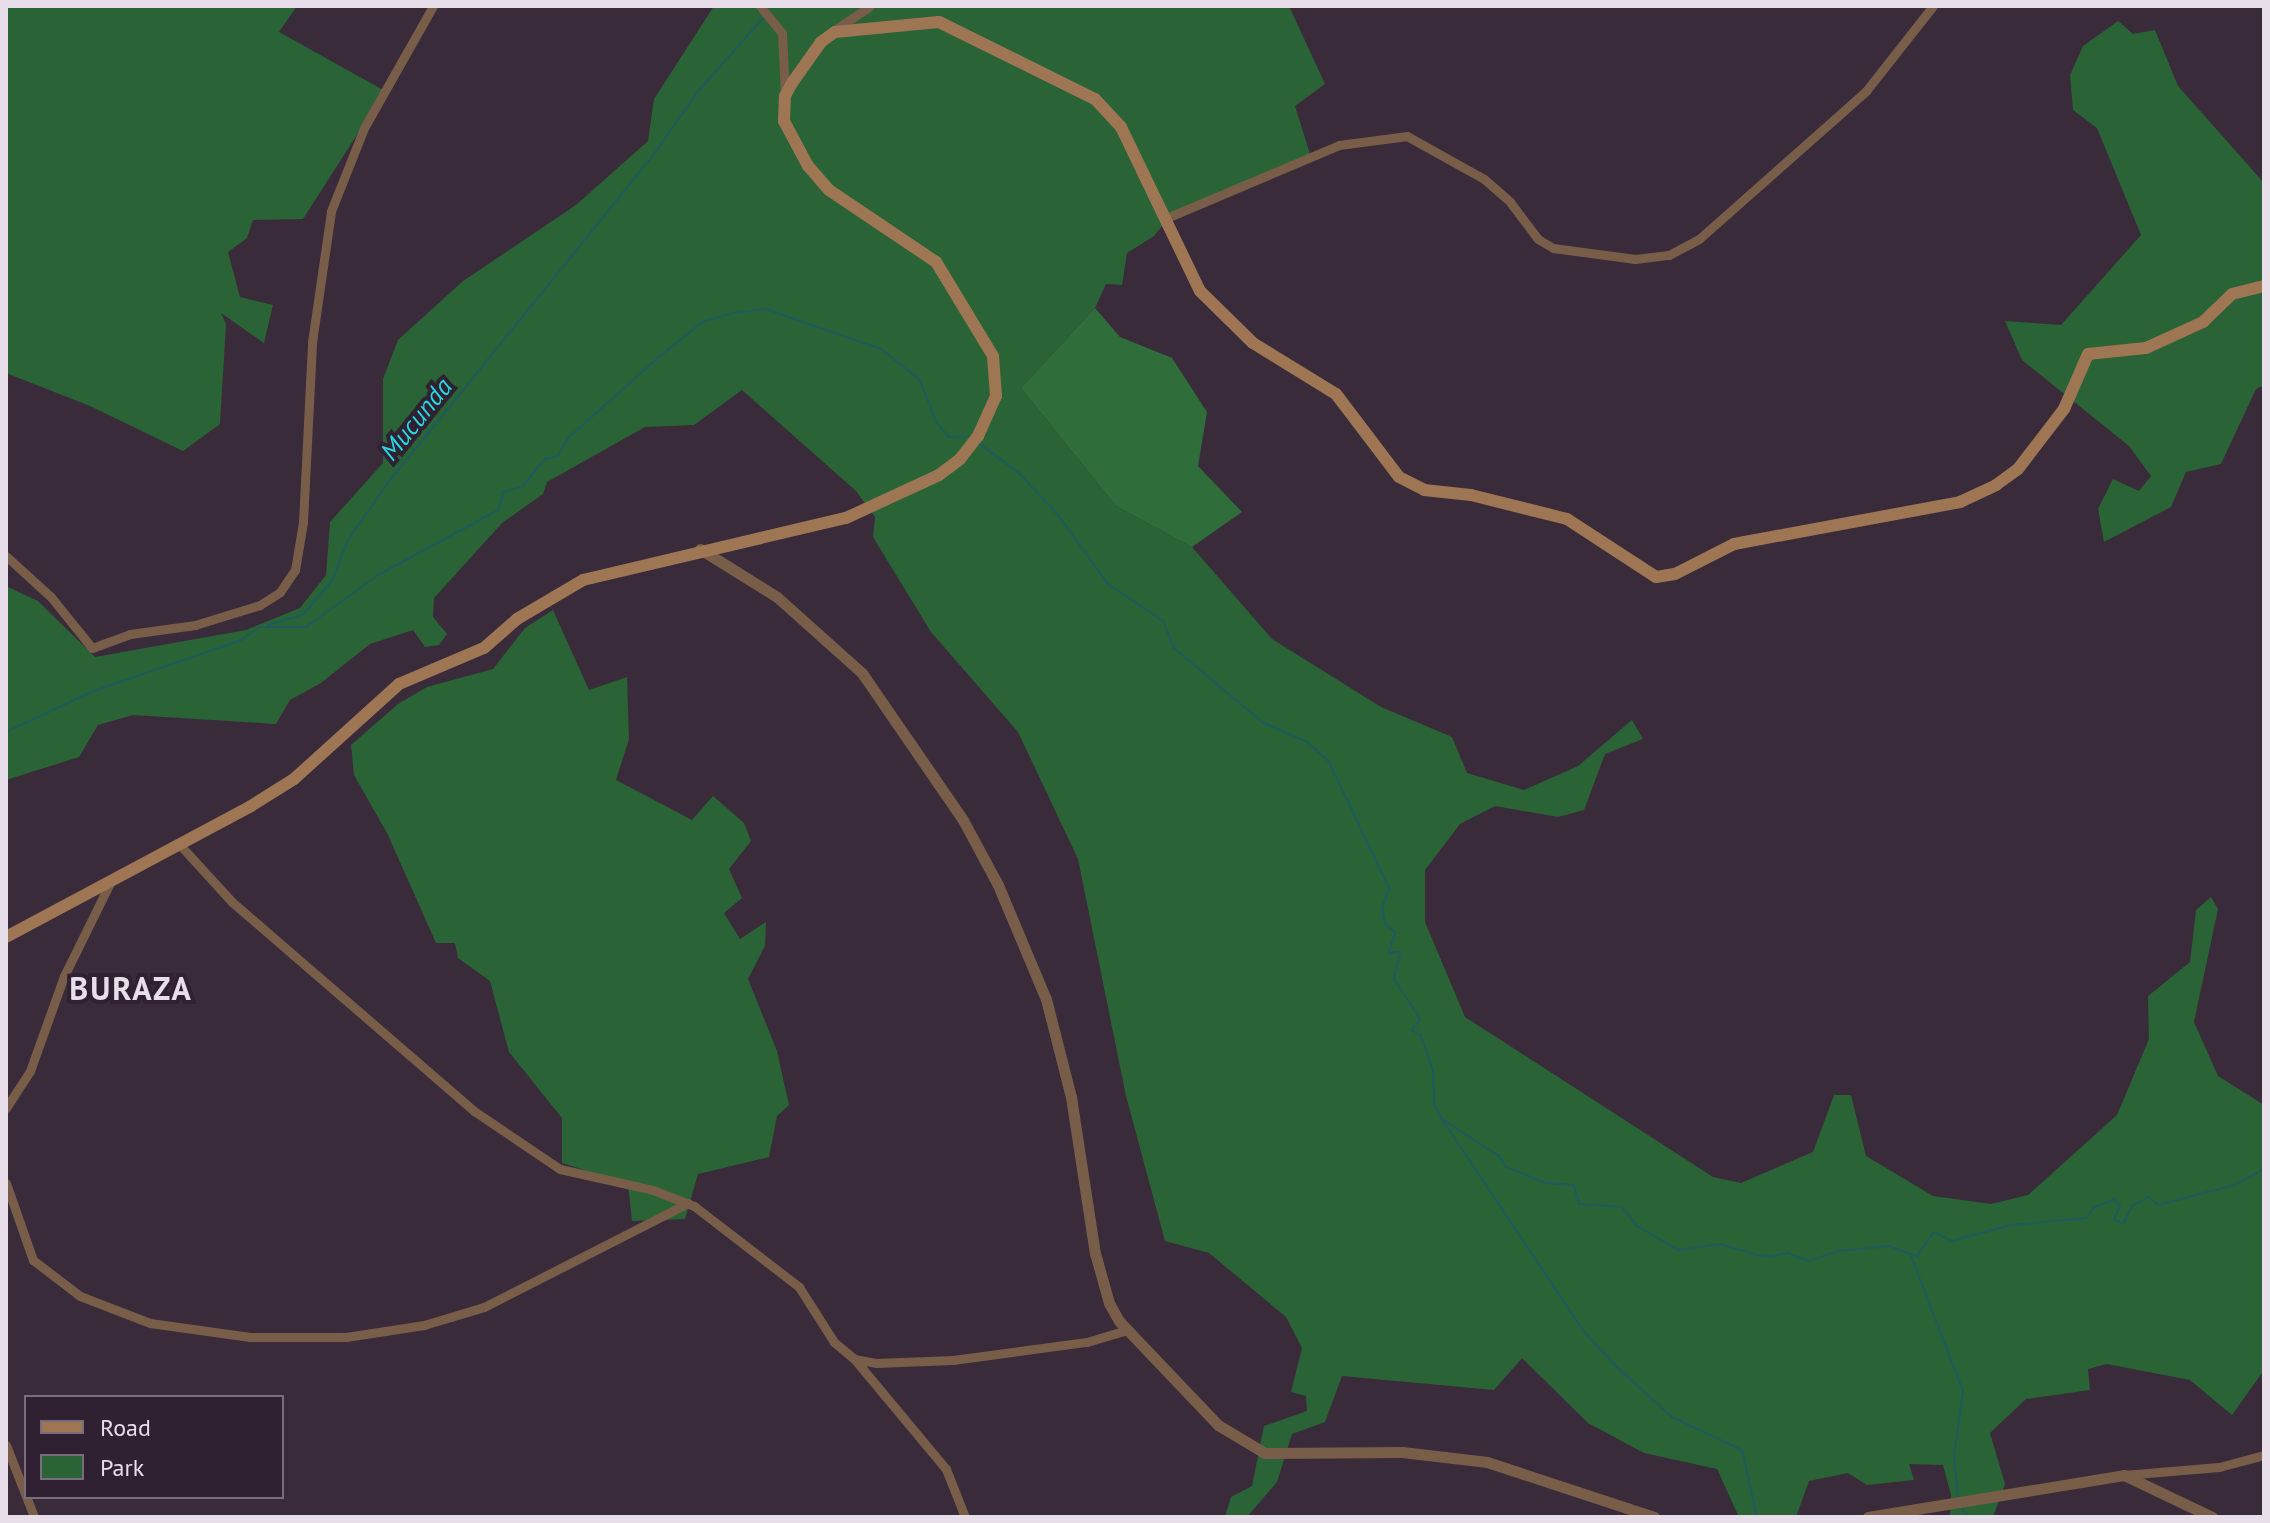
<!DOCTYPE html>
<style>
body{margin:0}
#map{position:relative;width:2270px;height:1523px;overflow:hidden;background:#3a2b3b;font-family:"PT Sans",sans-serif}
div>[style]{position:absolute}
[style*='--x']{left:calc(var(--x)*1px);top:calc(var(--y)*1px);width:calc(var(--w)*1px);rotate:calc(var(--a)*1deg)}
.green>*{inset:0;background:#2a6335}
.forest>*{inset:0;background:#2f6e3b}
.stream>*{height:2px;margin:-1px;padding:0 1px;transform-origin:1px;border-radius:1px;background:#1d5b5e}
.minor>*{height:9px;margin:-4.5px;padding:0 4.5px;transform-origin:4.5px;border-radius:4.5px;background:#785d49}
.tertiary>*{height:11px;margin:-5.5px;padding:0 5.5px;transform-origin:5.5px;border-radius:5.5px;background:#785d49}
.secondary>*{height:12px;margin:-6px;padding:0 6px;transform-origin:6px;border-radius:6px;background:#9f7654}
span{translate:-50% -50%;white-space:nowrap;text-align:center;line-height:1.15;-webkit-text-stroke:8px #2f2131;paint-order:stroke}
.water-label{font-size:26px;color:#23dbe4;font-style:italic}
.district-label{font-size:32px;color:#e8dee9;font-weight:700;letter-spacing:2px}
.frame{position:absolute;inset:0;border:8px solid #e8dee9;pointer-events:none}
.legend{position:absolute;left:24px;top:1395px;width:260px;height:104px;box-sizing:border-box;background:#2f2131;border:2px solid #796d7b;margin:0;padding:10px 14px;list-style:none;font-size:24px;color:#e8dee9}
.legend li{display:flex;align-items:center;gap:16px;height:40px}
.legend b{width:40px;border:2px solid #796d7b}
</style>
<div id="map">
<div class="green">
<i style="clip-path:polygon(6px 6px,297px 6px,279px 32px,385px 91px,303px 219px,253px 220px,247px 238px,228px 252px,240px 297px,273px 305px,264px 343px,221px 313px,226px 324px,220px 424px,183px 451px,90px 406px,6px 373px)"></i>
<i style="clip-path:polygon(714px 6px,1289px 6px,1325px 84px,1295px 106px,1310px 154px,1167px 220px,1154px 236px,1127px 253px,1122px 285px,1106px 284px,1095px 308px,1021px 388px,1116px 506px,1192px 547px,1272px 639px,1381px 707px,1452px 737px,1467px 773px,1524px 790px,1578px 766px,1632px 720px,1643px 739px,1605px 754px,1584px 810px,1558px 817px,1495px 806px,1460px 824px,1425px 870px,1425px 922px,1465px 1017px,1713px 1177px,1741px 1183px,1813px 1152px,1834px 1095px,1851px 1095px,1866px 1156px,1933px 1196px,1991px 1204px,2028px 1195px,2117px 1115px,2149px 1039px,2148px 996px,2190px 962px,2196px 910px,2211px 897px,2218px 909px,2194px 1022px,2218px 1076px,2264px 1105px,2264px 1370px,2232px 1415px,2190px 1380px,2107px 1364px,2088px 1369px,2090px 1390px,2026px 1399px,1990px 1433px,2005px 1484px,1993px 1517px,1950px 1517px,1951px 1495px,1943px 1465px,1909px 1464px,1914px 1480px,1867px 1485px,1848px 1473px,1809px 1481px,1796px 1517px,1739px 1517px,1717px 1469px,1644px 1453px,1588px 1423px,1522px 1358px,1494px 1390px,1342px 1376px,1325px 1422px,1292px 1434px,1277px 1482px,1247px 1517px,1225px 1517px,1231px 1497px,1252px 1486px,1264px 1426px,1307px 1411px,1306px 1396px,1291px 1392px,1302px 1348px,1286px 1317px,1209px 1253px,1165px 1241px,1126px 1096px,1078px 859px,1018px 732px,931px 632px,873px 537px,875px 517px,856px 491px,742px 390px,694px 425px,645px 427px,547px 482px,543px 494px,502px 523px,434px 598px,433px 617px,447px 634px,439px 645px,425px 647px,413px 630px,370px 644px,321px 683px,290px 700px,276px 724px,133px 715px,98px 725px,79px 757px,6px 780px,6px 586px,38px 601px,95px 657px,246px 630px,300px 608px,326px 575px,330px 522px,383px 463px,383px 379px,398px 340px,463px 281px,576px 205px,648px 141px,654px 99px)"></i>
<i style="clip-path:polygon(2118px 21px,2133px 34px,2155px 30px,2178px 86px,2264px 183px,2264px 385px,2256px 389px,2221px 464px,2186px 472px,2171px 507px,2104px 542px,2098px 509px,2113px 479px,2139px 491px,2151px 476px,2129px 446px,2022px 360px,2005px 321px,2061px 325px,2141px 235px,2097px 128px,2073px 110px,2070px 75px,2083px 46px)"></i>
<i style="clip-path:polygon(553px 610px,589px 690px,627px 677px,629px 739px,616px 780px,692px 820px,713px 796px,744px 823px,751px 841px,729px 869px,742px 898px,724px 913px,740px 939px,766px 922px,765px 946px,748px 979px,777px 1051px,789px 1105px,777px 1116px,769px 1157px,698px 1174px,685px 1219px,632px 1221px,628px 1184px,562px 1163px,562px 1118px,509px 1052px,490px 981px,458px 958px,455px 943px,436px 943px,387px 833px,354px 775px,351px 745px,398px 704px,427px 687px,493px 669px,525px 628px)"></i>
</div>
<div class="forest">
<i style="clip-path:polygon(1095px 308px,1120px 337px,1172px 358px,1207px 412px,1198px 466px,1242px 512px,1192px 547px,1116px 506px,1021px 388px)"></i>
</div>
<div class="stream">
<i style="--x:980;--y:444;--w:49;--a:36.6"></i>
<i style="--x:1019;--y:473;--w:57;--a:47.1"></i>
<i style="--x:1058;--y:515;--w:85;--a:54.1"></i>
<i style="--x:1108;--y:584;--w:66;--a:33.9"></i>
<i style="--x:1163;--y:621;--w:29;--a:68"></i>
<i style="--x:1174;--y:648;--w:115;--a:40.1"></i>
<i style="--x:1262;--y:722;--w:49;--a:24"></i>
<i style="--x:1307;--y:742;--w:30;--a:42"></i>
<i style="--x:1329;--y:762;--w:140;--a:64.5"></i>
<i style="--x:1389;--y:888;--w:21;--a:109"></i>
<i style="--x:1382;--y:908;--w:16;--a:79"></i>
<i style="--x:1385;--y:924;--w:13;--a:39"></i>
<i style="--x:1395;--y:932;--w:22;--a:106"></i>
<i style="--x:1389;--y:953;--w:11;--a:-5"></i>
<i style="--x:1400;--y:952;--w:28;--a:103"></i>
<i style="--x:1394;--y:979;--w:48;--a:57"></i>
<i style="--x:1420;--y:1019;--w:14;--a:126"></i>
<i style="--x:1412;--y:1030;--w:11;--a:34"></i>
<i style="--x:1421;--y:1036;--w:36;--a:71"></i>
<i style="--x:1433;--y:1070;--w:35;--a:88"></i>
<i style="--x:1434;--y:1105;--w:16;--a:60"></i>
<i style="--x:1442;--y:1119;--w:68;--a:33"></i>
<i style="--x:1499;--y:1156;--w:13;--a:58"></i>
<i style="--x:1506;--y:1167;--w:43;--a:21.8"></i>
<i style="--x:1546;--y:1183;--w:28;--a:4"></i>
<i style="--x:1574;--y:1185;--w:20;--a:75"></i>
<i style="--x:1579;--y:1204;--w:43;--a:4"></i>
<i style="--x:1622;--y:1207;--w:24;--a:52"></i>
<i style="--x:1637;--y:1226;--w:48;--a:30.3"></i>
<i style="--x:1678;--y:1250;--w:42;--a:-8.1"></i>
<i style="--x:1720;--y:1244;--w:46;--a:16.5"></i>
<i style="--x:1764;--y:1257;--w:24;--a:-9"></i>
<i style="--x:1788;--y:1253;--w:22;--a:22"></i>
<i style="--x:1808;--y:1261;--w:32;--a:-18"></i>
<i style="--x:1838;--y:1251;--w:51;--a:-5.6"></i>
<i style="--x:1889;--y:1246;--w:30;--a:20"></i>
<i style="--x:1917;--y:1256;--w:29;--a:-55"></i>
<i style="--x:1934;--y:1232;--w:20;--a:27"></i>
<i style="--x:1952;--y:1241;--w:61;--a:-15.2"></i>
<i style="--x:2011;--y:1225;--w:76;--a:-5.3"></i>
<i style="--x:2087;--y:1218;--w:12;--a:-59"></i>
<i style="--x:2093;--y:1208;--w:23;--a:-23"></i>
<i style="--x:2114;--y:1199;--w:9;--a:49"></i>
<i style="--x:2120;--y:1206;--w:14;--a:115"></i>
<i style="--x:2114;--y:1219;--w:10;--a:29"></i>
<i style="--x:2123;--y:1224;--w:20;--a:-63"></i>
<i style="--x:2132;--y:1206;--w:19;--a:-28"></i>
<i style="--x:2149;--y:1197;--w:12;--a:42"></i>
<i style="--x:2158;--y:1205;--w:79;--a:-14.7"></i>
<i style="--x:2234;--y:1185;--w:34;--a:-28"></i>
<i style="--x:268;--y:625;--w:37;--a:-17"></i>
<i style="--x:303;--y:614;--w:44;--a:-48.7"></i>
<i style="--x:332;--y:581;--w:44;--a:-68.7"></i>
<i style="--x:348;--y:540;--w:68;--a:-55.1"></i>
<i style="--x:387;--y:484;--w:416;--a:-51"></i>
<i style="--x:649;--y:161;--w:87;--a:-54.8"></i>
<i style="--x:699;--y:90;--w:98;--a:-48.3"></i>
<i style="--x:259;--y:627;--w:47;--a:0"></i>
<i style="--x:306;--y:627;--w:89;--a:-35.8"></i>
<i style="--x:378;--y:575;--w:136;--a:-28.4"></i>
<i style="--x:498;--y:510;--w:19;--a:-74"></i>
<i style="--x:503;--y:492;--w:21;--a:-17"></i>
<i style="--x:523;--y:486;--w:35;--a:-51"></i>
<i style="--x:545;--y:459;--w:13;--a:-13"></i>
<i style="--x:558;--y:456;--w:19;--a:-62"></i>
<i style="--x:567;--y:439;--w:125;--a:-41.7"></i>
<i style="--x:660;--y:356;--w:56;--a:-38.5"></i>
<i style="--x:704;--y:321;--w:30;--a:-15"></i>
<i style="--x:733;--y:313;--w:33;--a:-7"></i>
<i style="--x:766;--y:309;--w:122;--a:19.2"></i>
<i style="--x:881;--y:349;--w:50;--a:38.5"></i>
<i style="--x:920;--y:380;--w:45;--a:69.1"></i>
<i style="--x:936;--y:422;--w:20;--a:49"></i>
<i style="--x:949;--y:437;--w:24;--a:-2"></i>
<i style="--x:6;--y:732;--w:94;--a:-25.2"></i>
<i style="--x:91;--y:692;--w:159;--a:-19.1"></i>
<i style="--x:241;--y:640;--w:21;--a:-35"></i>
<i style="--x:1443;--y:1121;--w:255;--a:56.2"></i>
<i style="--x:1585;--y:1333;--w:47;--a:46.7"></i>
<i style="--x:1617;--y:1367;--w:74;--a:42.3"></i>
<i style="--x:1672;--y:1417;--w:77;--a:25.2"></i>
<i style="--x:1742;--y:1450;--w:69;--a:77.4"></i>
<i style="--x:1911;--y:1256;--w:145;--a:68.9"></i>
<i style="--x:1963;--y:1391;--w:66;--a:97.9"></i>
<i style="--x:1954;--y:1456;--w:43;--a:84.7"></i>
<i style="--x:1962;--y:1508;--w:11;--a:56"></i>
</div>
<div class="minor">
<i style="--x:760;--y:6;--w:35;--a:51"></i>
<i style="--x:782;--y:33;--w:62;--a:87.2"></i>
<i style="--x:830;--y:33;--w:48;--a:-34"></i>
<i style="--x:1164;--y:219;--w:190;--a:-22.9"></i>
<i style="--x:1339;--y:145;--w:69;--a:-7.5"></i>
<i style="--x:1407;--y:136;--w:88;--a:29.2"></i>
<i style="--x:1484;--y:179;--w:35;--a:41"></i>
<i style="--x:1510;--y:202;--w:46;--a:52.9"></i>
<i style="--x:1538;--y:239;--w:17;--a:31"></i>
<i style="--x:1553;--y:248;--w:83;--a:7.6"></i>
<i style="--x:1635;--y:259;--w:34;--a:-7"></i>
<i style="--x:1669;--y:255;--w:34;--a:-28"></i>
<i style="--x:1699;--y:239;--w:223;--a:-41.5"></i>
<i style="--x:1866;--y:91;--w:108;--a:-51.8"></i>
<i style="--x:6;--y:556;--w:61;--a:42.3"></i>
<i style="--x:51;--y:597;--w:65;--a:51.2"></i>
<i style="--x:92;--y:648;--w:40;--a:-20.2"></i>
<i style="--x:130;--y:634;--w:66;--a:-7.9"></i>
<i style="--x:195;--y:625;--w:68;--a:-17.1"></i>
<i style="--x:260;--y:605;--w:24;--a:-33"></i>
<i style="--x:280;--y:592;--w:27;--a:-56"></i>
<i style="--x:295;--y:570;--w:49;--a:-80.5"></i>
<i style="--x:303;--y:522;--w:180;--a:-87.1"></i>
<i style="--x:312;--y:342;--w:132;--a:-81.7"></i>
<i style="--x:331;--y:211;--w:89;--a:-68.3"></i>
<i style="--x:364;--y:128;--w:140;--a:-60.5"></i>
<i style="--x:180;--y:845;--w:77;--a:47.6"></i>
<i style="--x:232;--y:902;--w:320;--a:40.8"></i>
<i style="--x:474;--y:1111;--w:104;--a:34"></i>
<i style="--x:560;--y:1169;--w:95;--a:12.7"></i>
<i style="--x:653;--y:1190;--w:44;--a:21.3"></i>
<i style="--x:694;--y:1206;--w:133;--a:37.6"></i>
<i style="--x:799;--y:1287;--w:65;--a:57.5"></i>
<i style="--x:834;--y:1342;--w:26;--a:40"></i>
<i style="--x:854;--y:1359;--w:22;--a:10"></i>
<i style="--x:876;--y:1363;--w:77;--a:-2.2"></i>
<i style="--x:953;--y:1360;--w:135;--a:-7.7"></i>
<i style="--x:1087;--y:1342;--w:42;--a:-16.7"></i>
<i style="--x:6;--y:1108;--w:44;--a:-57"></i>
<i style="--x:30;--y:1071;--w:101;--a:-70.3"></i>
<i style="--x:64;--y:976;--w:104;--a:-63.7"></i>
<i style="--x:6;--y:1183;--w:82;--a:70.7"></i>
<i style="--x:33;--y:1260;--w:59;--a:37.5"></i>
<i style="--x:80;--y:1296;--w:75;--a:21.1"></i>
<i style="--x:150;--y:1323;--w:101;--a:8"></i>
<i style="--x:250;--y:1337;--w:96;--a:0"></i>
<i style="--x:346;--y:1337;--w:79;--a:-8.7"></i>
<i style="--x:424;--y:1325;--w:63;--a:-16.7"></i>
<i style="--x:484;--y:1307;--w:229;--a:-27"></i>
<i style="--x:856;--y:1361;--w:141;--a:50.2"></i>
<i style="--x:946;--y:1469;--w:52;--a:68.4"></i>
<i style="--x:6;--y:1445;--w:77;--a:68.7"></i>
<i style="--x:2124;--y:1475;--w:95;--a:-4.8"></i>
<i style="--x:2219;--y:1467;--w:47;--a:-14.9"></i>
</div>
<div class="tertiary">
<i style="--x:700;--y:549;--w:91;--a:31.9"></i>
<i style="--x:777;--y:597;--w:114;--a:41.8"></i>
<i style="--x:862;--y:673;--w:178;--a:55.5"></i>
<i style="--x:963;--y:820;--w:74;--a:61.7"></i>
<i style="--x:998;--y:885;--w:124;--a:67.2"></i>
<i style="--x:1046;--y:999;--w:101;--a:75.7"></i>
<i style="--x:1071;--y:1097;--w:158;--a:81.3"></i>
<i style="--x:1095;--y:1253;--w:52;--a:74.4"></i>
<i style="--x:1109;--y:1303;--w:21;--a:61"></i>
<i style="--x:1119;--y:1321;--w:144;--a:46.4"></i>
<i style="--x:1218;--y:1425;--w:55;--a:30.8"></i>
<i style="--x:1265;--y:1453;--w:137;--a:-0.4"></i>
<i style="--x:1402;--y:1452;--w:86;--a:6.7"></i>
<i style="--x:1487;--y:1462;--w:176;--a:18.2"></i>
<i style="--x:1868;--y:1517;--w:259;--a:-9.3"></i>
<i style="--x:2124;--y:1475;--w:98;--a:25.5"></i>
</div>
<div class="secondary">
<i style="--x:6;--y:937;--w:278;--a:-28.1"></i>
<i style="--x:251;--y:806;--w:51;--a:-32.1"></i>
<i style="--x:294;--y:779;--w:142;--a:-42.1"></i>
<i style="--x:399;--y:684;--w:92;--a:-23"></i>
<i style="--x:484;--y:648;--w:44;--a:-41.3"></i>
<i style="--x:517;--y:619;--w:77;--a:-30.6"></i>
<i style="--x:583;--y:580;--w:270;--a:-13.3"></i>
<i style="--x:846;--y:518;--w:102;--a:-24.8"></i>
<i style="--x:939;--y:475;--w:26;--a:-37"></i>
<i style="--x:960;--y:459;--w:29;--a:-52"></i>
<i style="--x:978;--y:436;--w:44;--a:-65.8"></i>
<i style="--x:996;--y:396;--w:40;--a:-94.3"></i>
<i style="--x:993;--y:356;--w:110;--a:-121.2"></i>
<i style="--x:936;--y:262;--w:129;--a:-146.1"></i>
<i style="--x:829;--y:190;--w:32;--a:-131"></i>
<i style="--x:808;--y:166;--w:51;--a:-118.1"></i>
<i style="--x:784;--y:121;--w:25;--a:-88"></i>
<i style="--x:785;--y:96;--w:15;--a:-62"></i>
<i style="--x:792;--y:83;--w:50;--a:-54.7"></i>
<i style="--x:821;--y:42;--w:17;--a:-36"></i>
<i style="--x:835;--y:32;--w:104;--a:-5.5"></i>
<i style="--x:939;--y:22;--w:174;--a:26.3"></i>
<i style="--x:1095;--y:99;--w:38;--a:47"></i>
<i style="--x:1121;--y:127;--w:182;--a:64.3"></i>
<i style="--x:1200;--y:291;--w:74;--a:44.5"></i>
<i style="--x:1253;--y:343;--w:97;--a:31.6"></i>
<i style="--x:1336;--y:394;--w:104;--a:52.8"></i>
<i style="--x:1399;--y:477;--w:28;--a:27"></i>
<i style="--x:1424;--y:490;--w:47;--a:6.1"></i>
<i style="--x:1471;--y:495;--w:99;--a:14"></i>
<i style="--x:1567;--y:519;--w:106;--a:33.1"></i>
<i style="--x:1656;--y:577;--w:19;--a:-9"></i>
<i style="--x:1675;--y:574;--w:66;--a:-27"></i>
<i style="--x:1734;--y:544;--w:230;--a:-10.5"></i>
<i style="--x:1960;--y:502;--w:40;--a:-25"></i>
<i style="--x:1996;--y:485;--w:27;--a:-36"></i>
<i style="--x:2018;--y:469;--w:76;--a:-52.5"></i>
<i style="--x:2064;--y:409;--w:60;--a:-66.4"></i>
<i style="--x:2088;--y:354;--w:58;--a:-5.9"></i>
<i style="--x:2146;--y:348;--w:63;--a:-24.5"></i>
<i style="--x:2203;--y:322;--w:40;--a:-44"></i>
<i style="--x:2232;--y:294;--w:33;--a:-14"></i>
</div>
<div class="water-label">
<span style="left:416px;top:419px;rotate:-51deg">Mucunda</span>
</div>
<div class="district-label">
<span style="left:131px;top:988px">BURAZA</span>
</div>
<div class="frame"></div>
<ul class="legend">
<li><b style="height:10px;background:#9f7654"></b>Road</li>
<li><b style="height:22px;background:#2a6335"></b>Park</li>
</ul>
</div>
